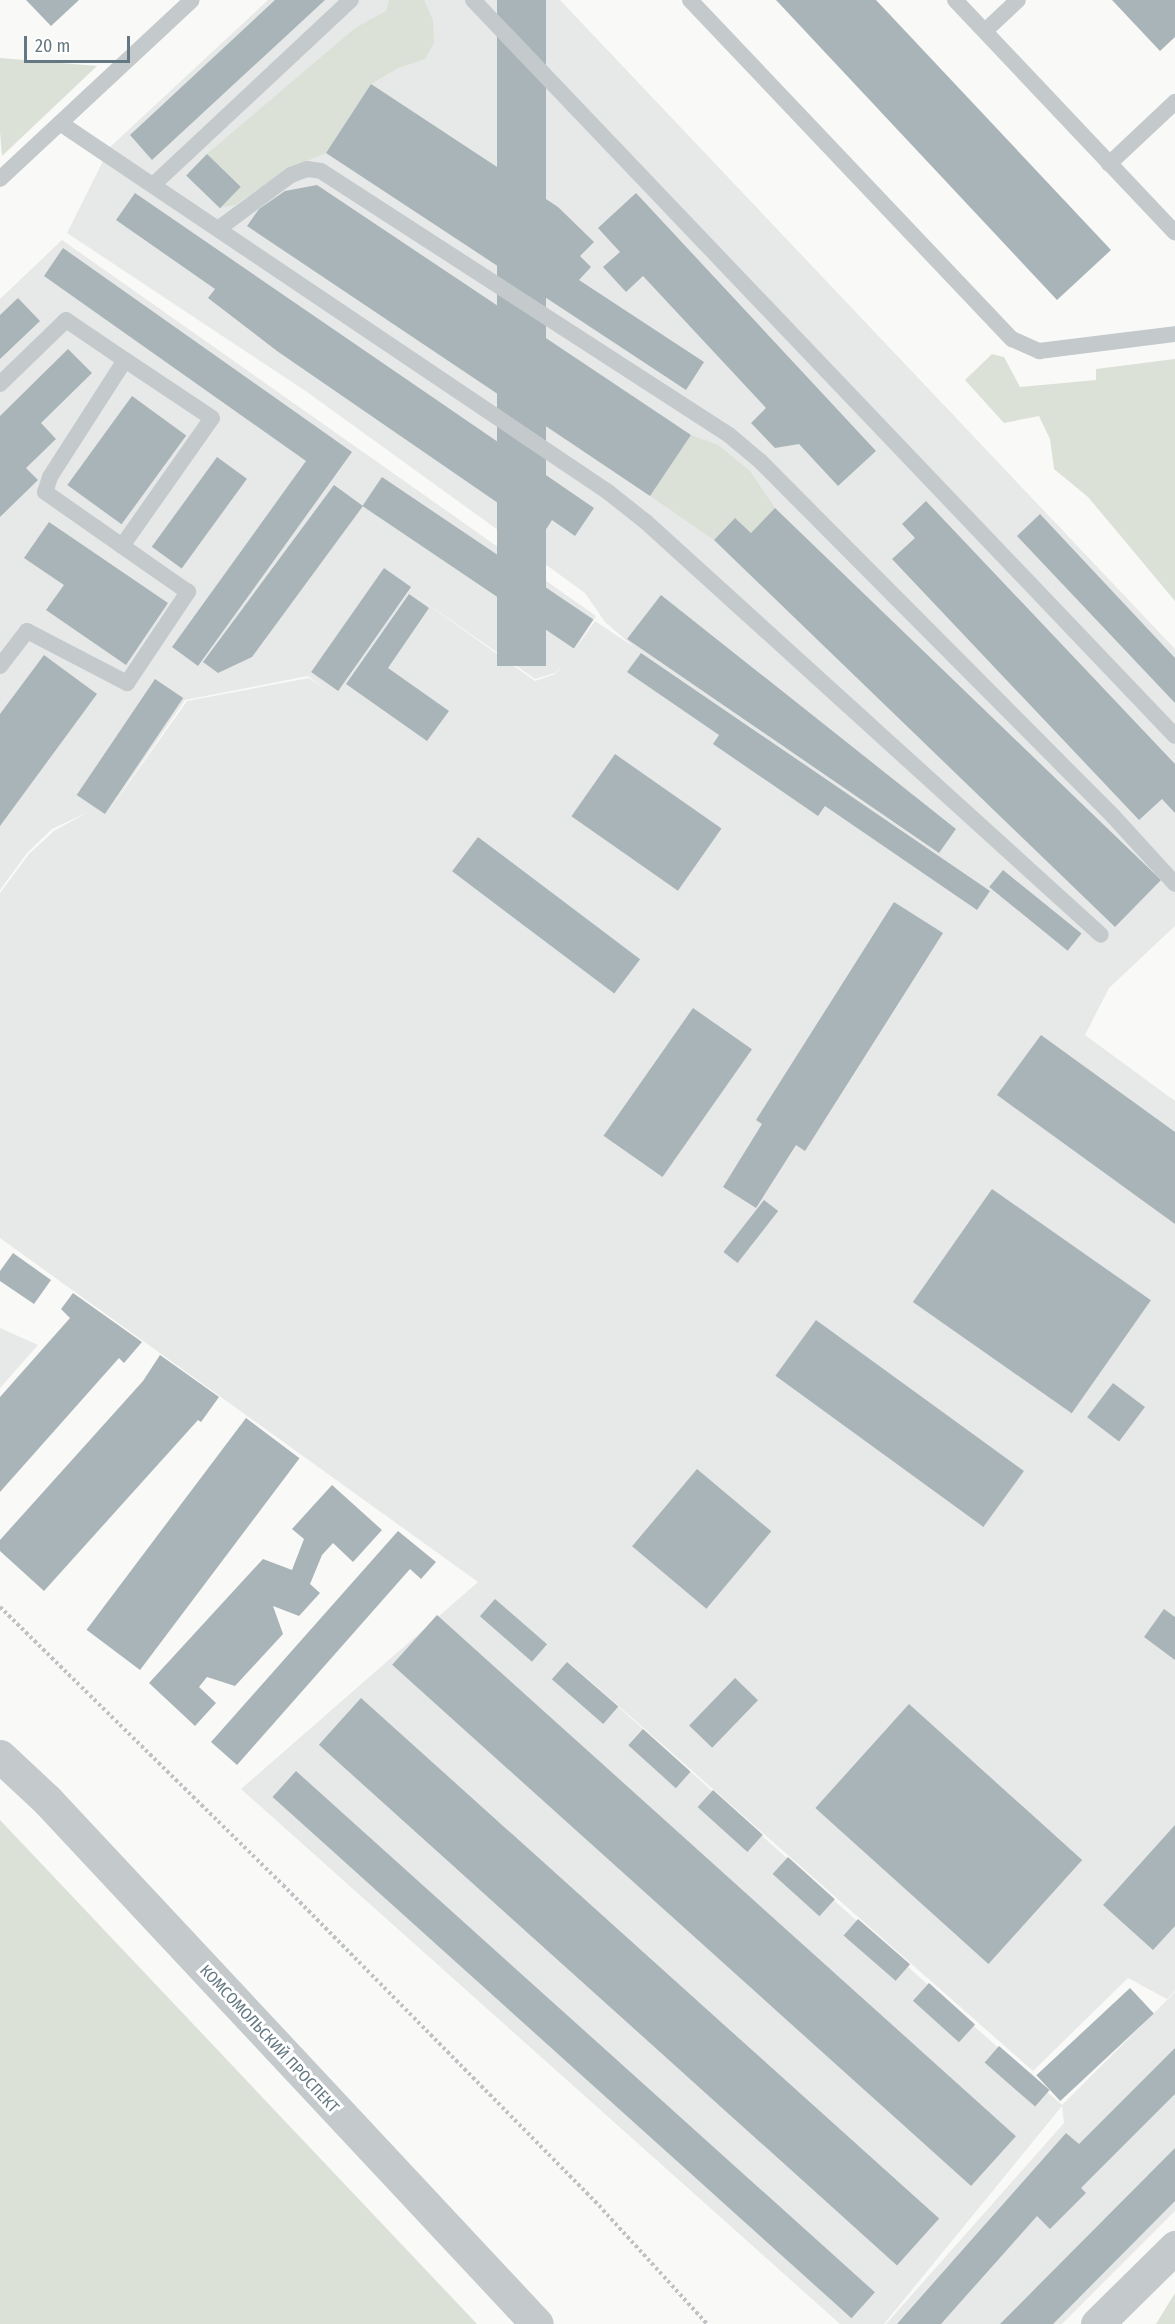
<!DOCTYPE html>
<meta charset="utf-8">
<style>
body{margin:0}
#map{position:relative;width:1175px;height:2324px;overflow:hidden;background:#f9f9f7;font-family:"Fira Sans Condensed",sans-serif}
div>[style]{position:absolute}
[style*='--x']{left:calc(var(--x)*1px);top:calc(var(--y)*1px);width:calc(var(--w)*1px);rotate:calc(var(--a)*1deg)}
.built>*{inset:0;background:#e7e9e8}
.green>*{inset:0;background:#dbe1d7}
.building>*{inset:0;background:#a9b4b8;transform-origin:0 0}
.path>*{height:4px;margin-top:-2px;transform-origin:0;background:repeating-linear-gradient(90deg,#bec2c4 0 3px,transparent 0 6px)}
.service>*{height:16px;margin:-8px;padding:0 8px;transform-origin:8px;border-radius:8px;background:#c4cacc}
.minor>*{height:33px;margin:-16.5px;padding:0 16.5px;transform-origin:16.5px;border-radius:16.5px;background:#c4cacc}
.tertiary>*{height:33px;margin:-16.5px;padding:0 16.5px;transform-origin:16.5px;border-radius:16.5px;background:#c4cacc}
span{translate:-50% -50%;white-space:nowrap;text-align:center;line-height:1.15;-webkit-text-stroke:6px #fff;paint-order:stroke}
.street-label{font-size:16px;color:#637882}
.scale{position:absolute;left:24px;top:36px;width:106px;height:27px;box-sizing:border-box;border:3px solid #637882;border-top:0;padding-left:8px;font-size:18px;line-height:21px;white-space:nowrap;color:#637882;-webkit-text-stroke:4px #fff;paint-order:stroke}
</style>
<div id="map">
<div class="built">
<i style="clip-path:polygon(evenodd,268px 0,560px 0,1175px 649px,1175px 926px,1109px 988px,1085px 1035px,1175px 1101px,1175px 1991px,1167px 1999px,1128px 1978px,1033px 2071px,555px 1650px,1062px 2105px,1175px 1992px,1175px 2211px,1062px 2324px,886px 2324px,1064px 2123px,1062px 2106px,884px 2324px,840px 2324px,241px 1789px,478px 1582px,0 1238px,0 893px,29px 854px,54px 831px,88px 812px,52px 829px,27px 853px,0 890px,0 299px,62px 240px,596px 616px,575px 649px,595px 621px,634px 647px,605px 622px,585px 593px,307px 392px,67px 233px,110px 147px,268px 0,409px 591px,535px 679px,555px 673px,565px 662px,555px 674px,535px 681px,409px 591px,268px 0,308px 676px,328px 691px,309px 678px,187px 701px,106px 815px,185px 700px,308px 676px)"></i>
<i style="clip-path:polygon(0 1328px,38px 1345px,0 1388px)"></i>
</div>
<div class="green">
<i style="clip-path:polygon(389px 0,424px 0,433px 20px,434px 43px,425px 59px,398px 68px,371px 84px,326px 153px,292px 167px,235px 205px,220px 208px,241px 186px,207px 154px,355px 28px,386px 11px)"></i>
<i style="clip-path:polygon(0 58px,97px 66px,2px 156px,0 132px)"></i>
<i style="clip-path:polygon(992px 354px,1004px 357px,1020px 387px,1096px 380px,1096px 369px,1175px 359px,1175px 601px,1088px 497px,1054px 469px,1050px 439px,1039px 416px,1004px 423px,965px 380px)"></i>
<i style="clip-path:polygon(691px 435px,718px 445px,750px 471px,775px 508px,751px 533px,735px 518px,714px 540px,650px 496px)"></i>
<i style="clip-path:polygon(0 1820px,477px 2324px,0 2324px)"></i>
<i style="clip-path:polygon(1175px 2293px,1175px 2324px,1156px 2324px)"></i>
</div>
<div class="building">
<i style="clip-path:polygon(26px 0,79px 0,51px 26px)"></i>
<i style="clip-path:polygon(275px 0,325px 0,152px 160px,130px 135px)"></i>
<i style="left:497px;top:0;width:49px;height:666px"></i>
<i style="clip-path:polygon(776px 0,876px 0,1111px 250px,1057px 300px)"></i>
<i style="clip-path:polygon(1112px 0,1175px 0,1175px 37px,1160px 51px)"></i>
<i style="clip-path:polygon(371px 84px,558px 207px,594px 242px,580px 256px,591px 267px,579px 280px,704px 362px,686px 390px,326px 153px)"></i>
<i style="left:207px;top:154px;width:47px;height:30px;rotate:44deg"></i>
<i style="clip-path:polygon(317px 185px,691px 435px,650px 496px,247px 226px,259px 209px,285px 191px)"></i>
<i style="clip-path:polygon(135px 193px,594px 508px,575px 536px,552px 520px,543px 534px,277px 351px,208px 298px,215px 289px,116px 220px)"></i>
<i style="clip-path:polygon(636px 193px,876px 451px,838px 486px,799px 444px,775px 448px,751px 423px,766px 408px,643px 276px,626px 292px,603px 267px,620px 252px,598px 228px)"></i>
<i style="clip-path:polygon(63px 248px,352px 452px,198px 666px,172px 647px,306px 461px,44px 276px)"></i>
<i style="clip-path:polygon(18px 298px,40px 321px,0 359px,0 315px)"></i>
<i style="clip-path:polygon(68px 349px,92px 373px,41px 423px,56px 439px,26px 468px,38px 480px,0 517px,0 416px)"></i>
<i style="left:132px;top:396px;width:67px;height:110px;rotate:36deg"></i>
<i style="left:217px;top:457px;width:37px;height:111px;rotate:36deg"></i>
<i style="left:382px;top:477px;width:255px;height:35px;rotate:34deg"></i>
<i style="clip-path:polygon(334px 485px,363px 506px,252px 657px,218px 673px,203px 662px)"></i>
<i style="clip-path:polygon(926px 501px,1175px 764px,1175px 813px,1162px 799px,1139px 820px,892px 559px,915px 538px,902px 524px)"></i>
<i style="clip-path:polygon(775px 508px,1161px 880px,1115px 927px,714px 540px,735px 518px,751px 533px)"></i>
<i style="clip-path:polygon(1040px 514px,1175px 658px,1175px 703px,1017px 536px)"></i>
<i style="clip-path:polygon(49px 522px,168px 603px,126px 665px,46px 610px,64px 585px,24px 558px)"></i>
<i style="left:384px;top:568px;width:33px;height:127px;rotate:35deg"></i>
<i style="clip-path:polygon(409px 594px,429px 608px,388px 668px,449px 711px,427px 741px,346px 684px)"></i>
<i style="clip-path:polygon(661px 595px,956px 829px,939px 853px,627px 639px)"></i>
<i style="clip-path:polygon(641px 653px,990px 891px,977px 910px,825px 806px,818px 816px,713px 744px,719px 735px,627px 672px)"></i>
<i style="clip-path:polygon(44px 655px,97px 694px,0 826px,0 714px)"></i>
<i style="left:155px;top:679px;width:34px;height:140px;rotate:34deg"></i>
<i style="left:615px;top:754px;width:130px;height:76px;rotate:35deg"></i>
<i style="left:478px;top:837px;width:203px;height:43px;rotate:37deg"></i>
<i style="left:1003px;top:870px;width:101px;height:22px;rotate:39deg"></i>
<i style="clip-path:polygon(894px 902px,943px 933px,805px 1151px,796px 1145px,756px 1208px,723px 1187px,762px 1124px,756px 1120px)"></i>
<i style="left:693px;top:1008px;width:72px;height:156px;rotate:35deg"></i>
<i style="clip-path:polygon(1041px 1035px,1175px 1132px,1175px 1224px,997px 1095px)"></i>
<i style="left:992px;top:1189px;width:194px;height:138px;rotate:35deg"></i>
<i style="left:764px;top:1200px;width:18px;height:66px;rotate:38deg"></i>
<i style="clip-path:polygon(13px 1253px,51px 1280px,34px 1304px,0 1281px,0 1271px)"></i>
<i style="clip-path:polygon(73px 1293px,142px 1342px,124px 1363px,119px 1358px,0 1492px,0 1397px,70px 1318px,61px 1309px)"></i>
<i style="left:816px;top:1320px;width:257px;height:69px;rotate:36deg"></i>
<i style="clip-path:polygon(160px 1355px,219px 1397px,201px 1422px,198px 1420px,44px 1591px,0 1551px,0 1540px,143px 1381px)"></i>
<i style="left:1113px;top:1383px;width:40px;height:43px;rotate:37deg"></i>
<i style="left:246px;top:1418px;width:67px;height:265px;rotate:37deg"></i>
<i style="left:697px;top:1469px;width:97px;height:101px;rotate:40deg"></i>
<i style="clip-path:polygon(332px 1485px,382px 1530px,353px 1562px,333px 1543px,322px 1555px,310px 1584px,320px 1593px,299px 1616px,273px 1606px,283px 1634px,235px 1686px,207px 1677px,199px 1687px,216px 1703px,195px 1726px,149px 1683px,263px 1559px,292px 1570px,304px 1539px,292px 1529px)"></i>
<i style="clip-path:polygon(398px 1531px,436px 1562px,421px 1579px,410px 1569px,237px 1765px,211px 1742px)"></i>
<i style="left:495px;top:1599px;width:69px;height:23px;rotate:41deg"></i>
<i style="clip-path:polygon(1164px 1609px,1175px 1617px,1175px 1660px,1144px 1637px)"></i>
<i style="left:437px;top:1615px;width:779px;height:67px;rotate:42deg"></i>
<i style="left:567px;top:1662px;width:68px;height:23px;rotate:41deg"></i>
<i style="left:735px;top:1678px;width:32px;height:66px;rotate:44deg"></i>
<i style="left:361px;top:1698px;width:778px;height:63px;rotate:42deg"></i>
<i style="left:909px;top:1704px;width:233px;height:140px;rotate:42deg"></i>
<i style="left:643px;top:1729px;width:64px;height:22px;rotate:42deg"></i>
<i style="left:296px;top:1771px;width:779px;height:35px;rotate:42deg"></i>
<i style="left:713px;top:1790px;width:67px;height:23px;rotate:42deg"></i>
<i style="clip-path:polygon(1175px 1825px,1175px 1926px,1153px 1950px,1103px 1905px)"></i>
<i style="left:788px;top:1857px;width:63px;height:23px;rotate:42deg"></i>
<i style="left:858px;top:1919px;width:69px;height:22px;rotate:41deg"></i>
<i style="left:929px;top:1983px;width:62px;height:24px;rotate:42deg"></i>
<i style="left:1130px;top:1988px;width:35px;height:128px;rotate:47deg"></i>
<i style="left:999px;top:2046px;width:67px;height:22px;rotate:41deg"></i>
<i style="clip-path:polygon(1175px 2048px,1175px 2094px,1081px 2188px,1086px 2193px,1050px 2229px,1037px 2216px,941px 2324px,897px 2324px,1066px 2133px,1079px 2144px)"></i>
<i style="clip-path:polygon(1175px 2148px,1175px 2201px,1053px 2324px,1000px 2324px)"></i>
</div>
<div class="path">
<i style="--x:0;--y:1607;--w:397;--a:44.5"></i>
<i style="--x:283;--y:1885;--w:456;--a:45.4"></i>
<i style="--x:603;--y:2210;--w:154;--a:47.6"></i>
</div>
<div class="service">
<i style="--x:473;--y:0;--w:1017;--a:46.35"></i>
<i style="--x:690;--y:0;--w:468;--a:46.5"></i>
<i style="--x:1012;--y:339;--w:30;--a:24"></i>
<i style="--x:1039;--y:351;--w:137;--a:-7.1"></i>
<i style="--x:955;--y:0;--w:320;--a:46.6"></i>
<i style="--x:985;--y:31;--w:45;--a:-43.2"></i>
<i style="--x:60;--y:123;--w:661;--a:33.95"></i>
<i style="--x:608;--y:492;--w:48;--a:38.3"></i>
<i style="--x:646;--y:522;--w:614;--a:42.23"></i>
<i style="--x:1109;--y:164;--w:91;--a:-43.2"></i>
<i style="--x:0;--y:179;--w:262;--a:-43"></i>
<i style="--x:153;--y:185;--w:271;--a:-43.1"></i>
<i style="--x:218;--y:229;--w:91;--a:-36.5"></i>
<i style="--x:291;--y:175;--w:17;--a:-21"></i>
<i style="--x:307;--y:169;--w:14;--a:8"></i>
<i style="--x:321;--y:171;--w:486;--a:32.9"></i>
<i style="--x:729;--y:435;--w:40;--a:40"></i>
<i style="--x:760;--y:461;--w:501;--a:45.16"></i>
<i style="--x:1113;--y:816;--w:92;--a:47.6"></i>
<i style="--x:0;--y:384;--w:92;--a:-44.1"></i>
<i style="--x:66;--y:320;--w:71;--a:34.1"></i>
<i style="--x:0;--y:666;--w:44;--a:-52.4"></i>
<i style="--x:27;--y:631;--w:113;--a:27.5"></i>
<i style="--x:127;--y:683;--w:110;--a:-56.2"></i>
<i style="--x:188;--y:592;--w:80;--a:-145.1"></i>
<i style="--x:122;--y:546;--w:156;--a:-54.9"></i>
<i style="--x:212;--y:418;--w:105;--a:-146.3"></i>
<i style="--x:125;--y:360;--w:139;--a:122.7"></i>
<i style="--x:50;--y:477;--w:16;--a:108"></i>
<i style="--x:45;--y:492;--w:94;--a:35"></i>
</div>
<div class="minor">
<i style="--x:1097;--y:2324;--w:110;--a:-44.6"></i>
</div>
<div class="tertiary">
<i style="--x:0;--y:1756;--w:64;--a:43.1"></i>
<i style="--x:47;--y:1800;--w:717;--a:46.92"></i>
</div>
<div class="street-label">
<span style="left:269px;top:2039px;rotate:47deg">КОМСОМОЛЬСКИЙ ПРОСПЕКТ</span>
</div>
<div class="scale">20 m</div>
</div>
